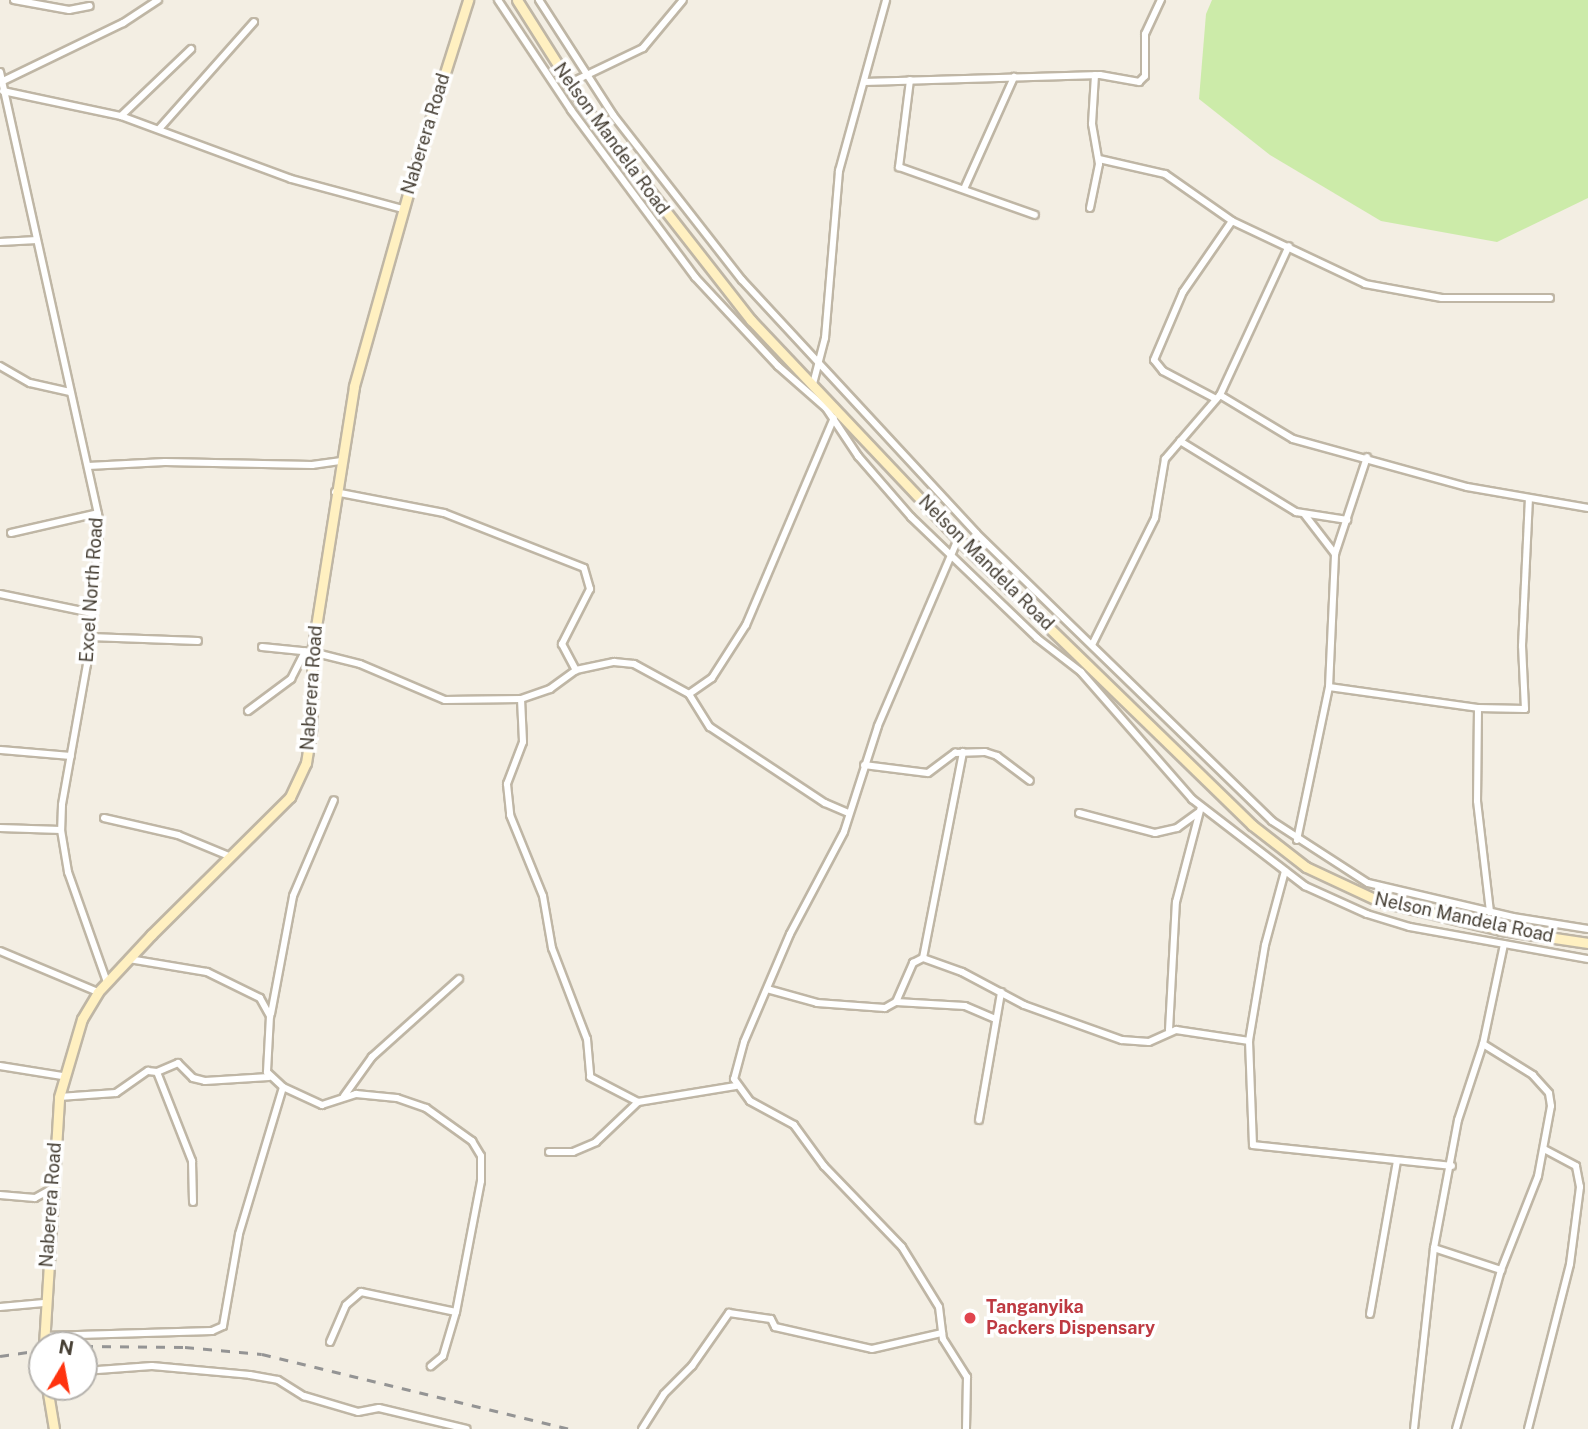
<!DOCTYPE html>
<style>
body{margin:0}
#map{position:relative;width:1588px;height:1429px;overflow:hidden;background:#f3eee3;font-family:"Public Sans",sans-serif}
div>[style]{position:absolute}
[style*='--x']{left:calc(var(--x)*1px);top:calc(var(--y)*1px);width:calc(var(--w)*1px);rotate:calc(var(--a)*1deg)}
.green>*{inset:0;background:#cceba9}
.roads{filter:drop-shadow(2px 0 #bfb6a5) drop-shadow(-2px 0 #bfb6a5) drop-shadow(0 2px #bfb6a5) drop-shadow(0 -2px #bfb6a5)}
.street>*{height:6px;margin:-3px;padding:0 3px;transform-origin:3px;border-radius:3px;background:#fff}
.secondary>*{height:9px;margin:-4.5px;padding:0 4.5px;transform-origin:4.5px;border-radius:4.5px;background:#fff0c1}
.rail>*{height:2.5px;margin-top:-1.25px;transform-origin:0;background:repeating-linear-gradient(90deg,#949494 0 9px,transparent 0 18px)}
.dots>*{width:19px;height:19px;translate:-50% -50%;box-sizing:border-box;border:4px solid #fff;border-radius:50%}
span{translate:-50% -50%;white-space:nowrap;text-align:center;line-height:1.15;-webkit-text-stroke:7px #fff;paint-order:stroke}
.street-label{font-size:18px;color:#453e33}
.health-label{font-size:18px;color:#be3a42;font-weight:700}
.left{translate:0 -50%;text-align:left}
.north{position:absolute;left:28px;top:1331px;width:70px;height:70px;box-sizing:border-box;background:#fff;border:2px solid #b5b2ad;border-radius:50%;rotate:10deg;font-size:19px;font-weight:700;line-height:28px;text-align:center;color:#453e33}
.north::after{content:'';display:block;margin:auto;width:24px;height:32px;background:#ff330e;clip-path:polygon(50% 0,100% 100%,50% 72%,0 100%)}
</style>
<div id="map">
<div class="green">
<i style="clip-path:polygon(1212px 0,1588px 0,1588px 198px,1497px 242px,1381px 221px,1270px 155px,1199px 99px,1206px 14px)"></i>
</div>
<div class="roads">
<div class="street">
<i style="--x:14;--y:0;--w:56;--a:10.3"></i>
<i style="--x:69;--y:10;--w:21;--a:-11"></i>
<i style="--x:498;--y:0;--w:132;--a:56.4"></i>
<i style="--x:571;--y:110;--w:208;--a:53.4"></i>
<i style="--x:695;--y:277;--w:122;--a:47"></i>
<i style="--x:778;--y:366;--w:64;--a:41.2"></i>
<i style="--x:826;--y:408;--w:58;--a:56.3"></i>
<i style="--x:858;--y:456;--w:81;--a:49"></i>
<i style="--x:911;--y:517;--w:175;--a:43.8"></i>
<i style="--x:1037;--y:638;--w:56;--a:37.7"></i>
<i style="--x:1081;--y:672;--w:169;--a:48.8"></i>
<i style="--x:1192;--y:799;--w:143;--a:37.6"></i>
<i style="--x:1305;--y:886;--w:68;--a:24.3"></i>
<i style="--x:1367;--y:914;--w:45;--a:16.8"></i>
<i style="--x:1410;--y:927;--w:181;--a:10.2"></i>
<i style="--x:539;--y:0;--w:137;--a:57.2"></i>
<i style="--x:613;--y:115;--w:209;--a:52"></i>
<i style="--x:742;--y:280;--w:345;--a:47.2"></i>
<i style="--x:976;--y:533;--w:413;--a:44.2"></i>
<i style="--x:1272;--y:821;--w:114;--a:32.9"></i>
<i style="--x:1368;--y:883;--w:149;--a:13.2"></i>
<i style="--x:1513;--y:917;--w:76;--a:9.1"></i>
<i style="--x:0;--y:72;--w:461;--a:77.5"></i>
<i style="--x:100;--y:522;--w:143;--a:95.2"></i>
<i style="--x:87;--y:664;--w:143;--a:100.1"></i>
<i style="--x:62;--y:805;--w:25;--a:92"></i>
<i style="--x:61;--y:830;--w:43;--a:80.5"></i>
<i style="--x:68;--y:872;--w:117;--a:70.5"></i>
<i style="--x:910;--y:80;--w:88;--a:97.2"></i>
<i style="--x:899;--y:167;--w:144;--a:19.4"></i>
<i style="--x:1;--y:82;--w:136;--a:-25.8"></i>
<i style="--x:123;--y:23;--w:42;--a:-33.3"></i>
<i style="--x:864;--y:82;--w:236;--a:-1.7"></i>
<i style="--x:1100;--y:75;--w:40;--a:10"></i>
<i style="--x:1139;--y:82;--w:8;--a:-45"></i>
<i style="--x:1145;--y:76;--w:42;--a:-90"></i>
<i style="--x:1145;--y:34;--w:38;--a:-65"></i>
<i style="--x:568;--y:84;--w:83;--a:-25.6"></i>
<i style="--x:643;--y:48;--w:62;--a:-50.2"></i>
<i style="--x:3;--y:91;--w:121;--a:12"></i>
<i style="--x:121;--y:116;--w:181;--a:20.3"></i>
<i style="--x:291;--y:179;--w:116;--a:15"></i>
<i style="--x:121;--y:116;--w:97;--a:-43.7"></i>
<i style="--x:159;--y:129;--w:143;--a:-48.4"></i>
<i style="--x:1099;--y:159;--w:68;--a:12.8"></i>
<i style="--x:1165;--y:174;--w:82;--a:35"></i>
<i style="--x:1232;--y:221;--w:147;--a:25.3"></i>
<i style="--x:1365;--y:284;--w:78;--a:10.3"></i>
<i style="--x:1442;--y:298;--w:108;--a:0"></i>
<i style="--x:964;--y:189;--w:123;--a:-65.9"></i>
<i style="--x:1090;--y:208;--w:45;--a:-78.4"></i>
<i style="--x:1099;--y:164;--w:41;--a:-99.9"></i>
<i style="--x:1092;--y:124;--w:49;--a:-86.5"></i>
<i style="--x:0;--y:242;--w:37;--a:-3"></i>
<i style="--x:0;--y:366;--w:34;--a:30"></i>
<i style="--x:30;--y:383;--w:41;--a:12.7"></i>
<i style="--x:813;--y:384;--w:48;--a:-75.4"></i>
<i style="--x:825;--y:338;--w:168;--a:-85.2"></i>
<i style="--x:839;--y:171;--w:177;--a:-74.6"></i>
<i style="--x:1220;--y:395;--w:85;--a:31.1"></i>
<i style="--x:1293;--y:439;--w:180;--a:15.4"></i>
<i style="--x:1467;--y:487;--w:123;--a:9.8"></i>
<i style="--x:1216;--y:399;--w:60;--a:-152.2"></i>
<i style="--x:1163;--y:371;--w:14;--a:-129"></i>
<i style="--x:1154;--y:360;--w:74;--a:-66.9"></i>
<i style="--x:1183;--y:292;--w:86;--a:-55.4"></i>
<i style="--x:1180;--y:441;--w:136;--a:31.5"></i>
<i style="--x:1296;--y:512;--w:52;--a:8.9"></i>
<i style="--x:88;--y:466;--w:77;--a:-3"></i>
<i style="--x:165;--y:462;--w:147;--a:1.2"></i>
<i style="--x:312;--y:465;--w:28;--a:-8"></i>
<i style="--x:335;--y:492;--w:111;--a:10.9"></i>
<i style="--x:444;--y:513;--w:150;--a:21.4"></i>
<i style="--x:584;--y:568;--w:22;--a:74"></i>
<i style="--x:590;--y:589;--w:62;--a:117"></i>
<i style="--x:562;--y:644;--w:30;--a:62"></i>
<i style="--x:1305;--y:515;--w:49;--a:52.4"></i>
<i style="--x:11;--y:533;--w:89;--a:-12.9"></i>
<i style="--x:958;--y:539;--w:203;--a:113.2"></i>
<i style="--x:878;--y:726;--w:111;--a:107.8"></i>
<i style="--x:844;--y:832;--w:115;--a:117.9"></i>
<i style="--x:790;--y:934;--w:117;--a:113.1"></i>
<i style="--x:744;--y:1042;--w:38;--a:105"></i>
<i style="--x:734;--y:1079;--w:27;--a:54"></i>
<i style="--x:750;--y:1101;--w:50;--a:28.6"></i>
<i style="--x:794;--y:1125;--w:51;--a:53.8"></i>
<i style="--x:824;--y:1166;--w:112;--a:46.1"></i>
<i style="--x:902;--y:1247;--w:70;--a:58.3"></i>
<i style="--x:939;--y:1307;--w:32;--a:83"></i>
<i style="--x:943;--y:1339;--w:45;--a:57.7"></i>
<i style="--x:967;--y:1377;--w:52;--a:91.1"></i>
<i style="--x:0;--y:594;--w:94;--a:11.7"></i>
<i style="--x:90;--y:637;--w:108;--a:2.1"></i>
<i style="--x:1092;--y:645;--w:142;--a:-63.6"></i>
<i style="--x:1155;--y:518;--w:60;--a:-80.4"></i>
<i style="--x:1165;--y:459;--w:84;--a:-49.3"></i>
<i style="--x:1220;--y:395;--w:164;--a:-65.2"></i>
<i style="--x:262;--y:647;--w:50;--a:5.7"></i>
<i style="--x:312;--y:652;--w:49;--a:14"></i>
<i style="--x:360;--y:664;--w:92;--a:23"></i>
<i style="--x:445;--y:700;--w:76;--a:-0.8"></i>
<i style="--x:521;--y:699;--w:31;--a:-19"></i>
<i style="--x:550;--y:689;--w:32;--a:-36"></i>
<i style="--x:576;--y:670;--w:39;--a:-12"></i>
<i style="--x:614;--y:662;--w:20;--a:6"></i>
<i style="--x:634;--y:664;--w:63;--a:28.6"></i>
<i style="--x:689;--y:694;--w:28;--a:-35"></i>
<i style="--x:712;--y:678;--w:63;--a:-57.3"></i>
<i style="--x:746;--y:625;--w:225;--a:-67"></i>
<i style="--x:1329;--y:687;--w:150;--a:8"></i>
<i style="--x:1478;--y:708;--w:47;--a:1.2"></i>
<i style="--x:1525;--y:709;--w:63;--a:-92.7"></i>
<i style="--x:1522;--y:646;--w:146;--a:-87.3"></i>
<i style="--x:689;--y:694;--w:39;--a:58"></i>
<i style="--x:710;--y:727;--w:138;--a:33.5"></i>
<i style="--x:825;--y:803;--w:26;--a:23"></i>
<i style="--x:521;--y:699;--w:43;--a:87.3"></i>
<i style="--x:523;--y:742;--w:45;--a:110.9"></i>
<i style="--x:507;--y:784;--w:31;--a:84"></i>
<i style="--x:510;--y:815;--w:87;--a:67.8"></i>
<i style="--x:543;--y:896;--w:53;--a:80.2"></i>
<i style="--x:552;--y:948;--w:97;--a:69"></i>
<i style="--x:587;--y:1039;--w:38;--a:85"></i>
<i style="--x:590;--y:1077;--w:54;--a:27.5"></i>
<i style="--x:638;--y:1102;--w:99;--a:-9.3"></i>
<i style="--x:1478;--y:708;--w:93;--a:90.6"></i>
<i style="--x:1477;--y:801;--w:112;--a:83.3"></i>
<i style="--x:248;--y:711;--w:54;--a:-36.7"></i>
<i style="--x:291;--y:679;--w:31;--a:-63"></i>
<i style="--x:0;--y:750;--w:71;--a:4.8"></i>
<i style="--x:864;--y:765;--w:64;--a:7.1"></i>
<i style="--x:928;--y:773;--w:34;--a:-37"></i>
<i style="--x:955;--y:753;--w:30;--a:-2"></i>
<i style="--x:985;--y:752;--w:13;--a:18"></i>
<i style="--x:997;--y:756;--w:41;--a:37.1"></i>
<i style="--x:1079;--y:813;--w:79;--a:14.7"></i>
<i style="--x:1155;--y:833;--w:23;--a:-13"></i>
<i style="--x:1177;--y:828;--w:26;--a:-36"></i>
<i style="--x:104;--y:818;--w:76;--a:12.9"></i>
<i style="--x:178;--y:835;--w:55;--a:22.4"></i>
<i style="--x:0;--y:828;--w:61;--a:1.9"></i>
<i style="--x:1297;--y:840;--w:156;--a:-78.2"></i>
<i style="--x:1329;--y:687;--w:133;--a:-87.4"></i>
<i style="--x:1335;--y:554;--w:102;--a:-71.7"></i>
<i style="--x:1285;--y:871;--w:77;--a:105.1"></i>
<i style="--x:1265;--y:945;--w:97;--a:99.5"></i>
<i style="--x:1249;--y:1041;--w:104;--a:87.8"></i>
<i style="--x:1253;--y:1145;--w:200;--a:6"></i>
<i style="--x:0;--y:951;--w:106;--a:22.7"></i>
<i style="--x:923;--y:958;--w:210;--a:-79"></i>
<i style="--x:129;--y:959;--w:79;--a:9.5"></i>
<i style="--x:207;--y:972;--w:59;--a:26.1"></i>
<i style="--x:260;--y:998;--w:21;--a:61"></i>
<i style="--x:270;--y:1016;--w:56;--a:93.1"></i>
<i style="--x:267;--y:1072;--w:22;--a:43"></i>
<i style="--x:283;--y:1087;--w:43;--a:24.8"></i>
<i style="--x:322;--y:1105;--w:36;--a:-18"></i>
<i style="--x:356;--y:1094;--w:41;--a:5.6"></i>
<i style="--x:397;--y:1098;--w:31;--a:19"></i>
<i style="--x:426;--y:1108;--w:57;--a:35.7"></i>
<i style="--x:472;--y:1141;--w:17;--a:59"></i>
<i style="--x:481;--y:1156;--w:25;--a:90"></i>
<i style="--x:481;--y:1181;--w:133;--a:100.8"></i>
<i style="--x:456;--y:1312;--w:46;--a:106.5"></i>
<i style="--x:443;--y:1356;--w:16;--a:140"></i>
<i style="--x:767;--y:989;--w:52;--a:15.6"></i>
<i style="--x:817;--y:1003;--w:68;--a:4.2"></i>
<i style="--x:885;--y:1008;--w:13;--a:-29"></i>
<i style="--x:896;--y:1002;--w:43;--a:-66.4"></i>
<i style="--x:913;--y:963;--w:11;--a:-27"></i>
<i style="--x:923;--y:958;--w:41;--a:19.7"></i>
<i style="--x:962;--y:972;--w:70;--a:28"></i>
<i style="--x:1024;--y:1005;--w:104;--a:19.7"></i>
<i style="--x:1122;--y:1040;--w:27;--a:4"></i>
<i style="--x:1149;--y:1042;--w:30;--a:-24"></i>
<i style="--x:1176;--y:1030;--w:74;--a:8.6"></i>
<i style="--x:896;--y:1002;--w:69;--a:3.3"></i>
<i style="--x:965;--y:1006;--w:33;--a:23"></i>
<i style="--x:271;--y:1014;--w:120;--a:-79.4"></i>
<i style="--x:293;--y:896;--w:104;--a:-66.9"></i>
<i style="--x:1169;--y:1030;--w:128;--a:-86.9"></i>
<i style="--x:1176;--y:902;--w:98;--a:-75.3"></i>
<i style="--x:0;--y:1066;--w:63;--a:9.2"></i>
<i style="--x:157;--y:1072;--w:23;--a:-23"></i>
<i style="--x:178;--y:1063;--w:21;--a:45"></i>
<i style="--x:193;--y:1078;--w:12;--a:14"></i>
<i style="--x:205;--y:1081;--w:64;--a:-3.6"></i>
<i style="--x:344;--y:1096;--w:48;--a:-54.3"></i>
<i style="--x:372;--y:1057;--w:117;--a:-41.9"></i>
<i style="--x:59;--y:1097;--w:57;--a:-4"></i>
<i style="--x:116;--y:1093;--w:39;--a:-35"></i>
<i style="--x:148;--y:1071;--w:9;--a:6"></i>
<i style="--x:157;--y:1072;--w:96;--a:68.5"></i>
<i style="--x:192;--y:1161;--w:41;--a:88.6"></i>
<i style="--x:979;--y:1120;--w:130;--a:-80.2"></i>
<i style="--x:549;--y:1152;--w:24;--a:0"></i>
<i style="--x:573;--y:1152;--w:25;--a:-23"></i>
<i style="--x:596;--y:1142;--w:58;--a:-43.6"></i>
<i style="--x:0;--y:1195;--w:35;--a:5"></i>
<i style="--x:35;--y:1198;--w:18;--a:-29"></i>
<i style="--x:1434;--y:1248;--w:71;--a:18.2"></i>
<i style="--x:0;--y:1307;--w:44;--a:-5.2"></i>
<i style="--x:1370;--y:1314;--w:155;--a:-80"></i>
<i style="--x:44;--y:1336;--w:168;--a:-1.7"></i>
<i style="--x:212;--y:1331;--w:12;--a:-24"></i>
<i style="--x:223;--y:1326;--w:93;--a:-80.1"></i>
<i style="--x:239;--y:1234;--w:153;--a:-73.3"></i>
<i style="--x:330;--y:1342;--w:40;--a:-66.6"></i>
<i style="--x:346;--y:1305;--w:20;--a:-41"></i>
<i style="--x:361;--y:1292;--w:97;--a:11.9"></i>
<i style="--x:84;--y:1371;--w:68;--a:-4.2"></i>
<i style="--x:152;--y:1366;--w:98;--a:5.2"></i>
<i style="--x:250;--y:1375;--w:28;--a:10"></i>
<i style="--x:278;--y:1380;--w:31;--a:32"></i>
<i style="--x:304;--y:1396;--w:56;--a:16.5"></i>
<i style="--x:358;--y:1412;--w:21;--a:-11"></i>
<i style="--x:379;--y:1408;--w:90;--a:13.4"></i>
<i style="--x:642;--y:1429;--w:41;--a:-57.8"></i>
<i style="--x:664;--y:1394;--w:40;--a:-45"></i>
<i style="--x:692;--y:1366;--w:65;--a:-55.1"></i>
<i style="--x:729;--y:1313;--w:42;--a:8.1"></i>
<i style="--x:771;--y:1319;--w:9;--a:63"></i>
<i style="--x:775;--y:1327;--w:99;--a:12.8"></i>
<i style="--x:872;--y:1349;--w:72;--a:-12.9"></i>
<i style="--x:1414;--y:1429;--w:182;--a:-83.7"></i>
<i style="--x:1434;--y:1248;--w:130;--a:-79.4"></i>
<i style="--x:1458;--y:1120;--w:80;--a:-71.8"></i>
<i style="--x:1483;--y:1044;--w:102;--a:-78.1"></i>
<i style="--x:1456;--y:1429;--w:165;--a:-74.2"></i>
<i style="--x:1501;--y:1270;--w:101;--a:-68.5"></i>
<i style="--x:1538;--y:1176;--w:71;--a:-79.5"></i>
<i style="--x:1551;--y:1106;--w:13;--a:-99"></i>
<i style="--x:1549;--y:1093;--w:24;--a:-132"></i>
<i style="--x:1533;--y:1075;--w:59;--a:-148.2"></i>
<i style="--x:1528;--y:1429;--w:170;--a:-75.7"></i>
<i style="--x:1570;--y:1264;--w:78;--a:-82.6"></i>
<i style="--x:1580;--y:1187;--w:21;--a:-101"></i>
<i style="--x:1576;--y:1166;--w:36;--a:-152"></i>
</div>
<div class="secondary">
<i style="--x:517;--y:0;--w:129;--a:57.7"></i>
<i style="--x:586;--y:109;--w:268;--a:52"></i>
<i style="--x:751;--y:320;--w:301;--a:46.6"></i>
<i style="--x:958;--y:539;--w:410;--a:44.2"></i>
<i style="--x:1252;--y:825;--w:68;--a:37.9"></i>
<i style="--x:1306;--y:867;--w:81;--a:25"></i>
<i style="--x:1379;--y:901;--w:125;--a:13.4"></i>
<i style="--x:1501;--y:930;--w:88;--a:8.5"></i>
<i style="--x:44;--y:1345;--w:248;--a:-86.5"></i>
<i style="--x:59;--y:1097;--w:81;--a:-73.6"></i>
<i style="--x:82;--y:1019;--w:31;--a:-59"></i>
<i style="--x:98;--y:992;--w:78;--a:-47.1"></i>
<i style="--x:151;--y:935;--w:196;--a:-44.8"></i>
<i style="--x:290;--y:797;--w:38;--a:-65"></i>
<i style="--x:306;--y:763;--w:38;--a:-81"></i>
<i style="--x:312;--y:725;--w:73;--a:-90"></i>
<i style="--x:312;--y:652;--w:269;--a:-81"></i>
<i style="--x:354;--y:386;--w:237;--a:-74.3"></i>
<i style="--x:418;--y:158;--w:166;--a:-72.4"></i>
<i style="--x:47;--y:1387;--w:43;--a:80.5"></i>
</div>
</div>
<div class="rail">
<i style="--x:84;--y:1346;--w:101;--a:0.6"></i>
<i style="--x:185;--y:1347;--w:77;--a:5.2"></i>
<i style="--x:262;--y:1354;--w:317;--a:13.7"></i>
<i style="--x:0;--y:1356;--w:42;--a:-8.1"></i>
</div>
<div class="dots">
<i style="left:970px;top:1318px;background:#e0444e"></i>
</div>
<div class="street-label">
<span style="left:426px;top:134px;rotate:-73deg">Naberera Road</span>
<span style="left:611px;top:139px;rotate:54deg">Nelson Mandela Road</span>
<span style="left:986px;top:563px;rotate:45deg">Nelson Mandela Road</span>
<span style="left:92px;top:590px;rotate:-86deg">Excel North Road</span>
<span style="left:312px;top:688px;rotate:-86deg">Naberera Road</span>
<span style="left:1464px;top:918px;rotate:12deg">Nelson Mandela Road</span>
<span style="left:51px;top:1205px;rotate:-86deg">Naberera Road</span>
</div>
<div class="health-label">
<span class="left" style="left:986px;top:1318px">Tanganyika<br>Packers Dispensary</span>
</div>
<div class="north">N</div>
</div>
